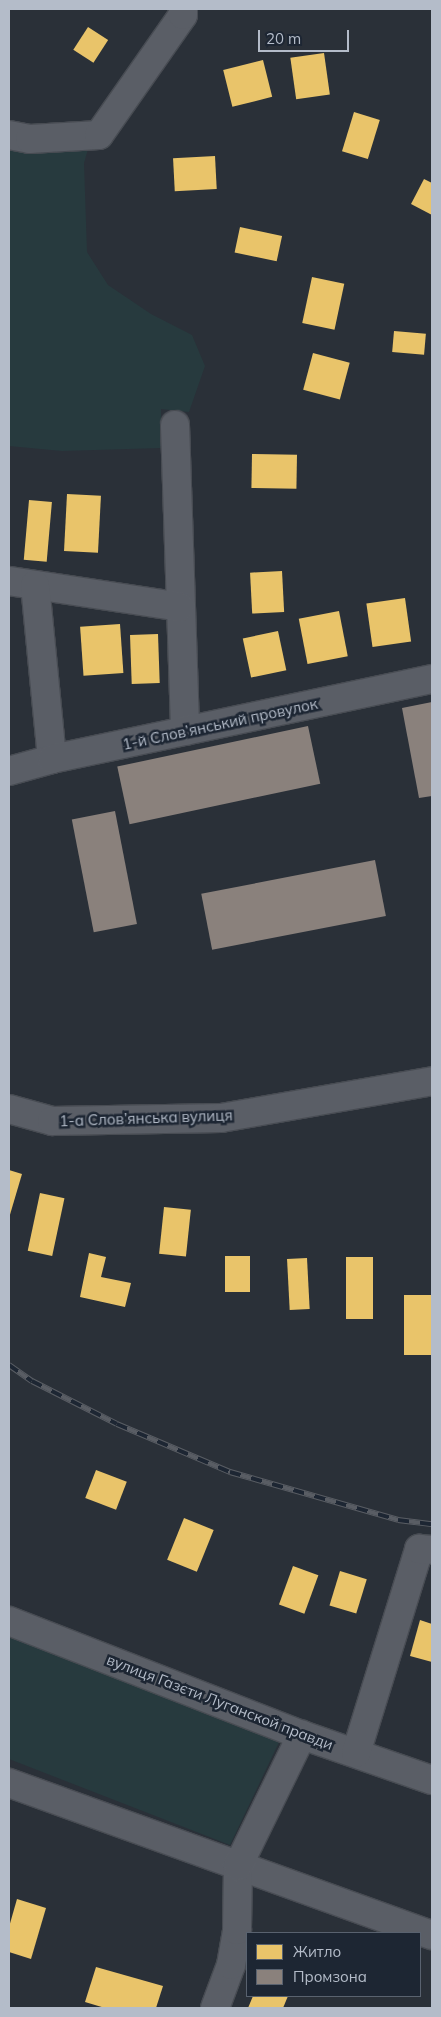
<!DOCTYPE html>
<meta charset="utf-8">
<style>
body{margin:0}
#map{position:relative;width:441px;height:2017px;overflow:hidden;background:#2a3038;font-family:Mulish,sans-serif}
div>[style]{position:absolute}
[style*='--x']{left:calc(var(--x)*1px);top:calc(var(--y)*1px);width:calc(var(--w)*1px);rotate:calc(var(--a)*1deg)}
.green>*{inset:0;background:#273a3e}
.homes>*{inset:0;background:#e9c46a;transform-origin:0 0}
.industry>*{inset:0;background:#8a817c;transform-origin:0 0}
.roads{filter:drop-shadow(1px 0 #484c53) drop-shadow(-1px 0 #484c53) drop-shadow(0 1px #484c53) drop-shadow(0 -1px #484c53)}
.minor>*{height:28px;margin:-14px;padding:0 14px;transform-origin:14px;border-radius:14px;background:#5a5e66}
.rail>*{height:5.5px;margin-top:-2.75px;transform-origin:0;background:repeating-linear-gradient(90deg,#1d2633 0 11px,#595d64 0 22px);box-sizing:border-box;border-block:1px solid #595d64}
span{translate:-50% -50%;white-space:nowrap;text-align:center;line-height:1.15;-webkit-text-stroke:5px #1d2633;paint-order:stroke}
.street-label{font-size:15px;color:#b4bcc9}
.frame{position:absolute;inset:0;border:10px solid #b4bcc9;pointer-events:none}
.legend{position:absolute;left:246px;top:1932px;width:175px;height:65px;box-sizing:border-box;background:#1d2633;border:1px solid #59626f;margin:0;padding:6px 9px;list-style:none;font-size:15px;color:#b4bcc9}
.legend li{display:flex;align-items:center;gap:10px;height:25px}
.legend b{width:25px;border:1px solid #59626f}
.scale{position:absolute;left:258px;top:30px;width:91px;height:22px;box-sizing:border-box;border:2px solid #b4bcc9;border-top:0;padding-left:6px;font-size:15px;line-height:18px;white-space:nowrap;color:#b4bcc9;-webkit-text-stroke:4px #1d2633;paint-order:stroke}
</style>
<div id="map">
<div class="green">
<i style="clip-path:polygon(88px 149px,84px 163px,87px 252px,108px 285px,151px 314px,192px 335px,205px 366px,189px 412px,161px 409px,161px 448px,62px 451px,9px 446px,9px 150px,29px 153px)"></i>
<i style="clip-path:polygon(9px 1636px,281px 1738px,230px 1845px,9px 1759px)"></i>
</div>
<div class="homes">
<i style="left:88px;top:27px;width:24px;height:27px;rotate:33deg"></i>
<i style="left:324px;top:53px;width:42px;height:34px;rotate:82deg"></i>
<i style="left:263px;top:60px;width:38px;height:41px;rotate:76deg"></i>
<i style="left:354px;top:112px;width:27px;height:41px;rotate:17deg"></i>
<i style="left:215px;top:156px;width:33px;height:42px;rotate:87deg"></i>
<i style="clip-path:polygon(424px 179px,432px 183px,432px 215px,411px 204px)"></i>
<i style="left:240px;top:227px;width:43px;height:26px;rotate:12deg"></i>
<i style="left:312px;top:277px;width:33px;height:47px;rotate:12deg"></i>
<i style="left:394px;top:331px;width:32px;height:21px;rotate:5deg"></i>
<i style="left:313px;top:353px;width:38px;height:38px;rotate:15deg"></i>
<i style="left:252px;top:454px;width:45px;height:34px;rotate:1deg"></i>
<i style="left:67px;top:494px;width:34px;height:57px;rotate:3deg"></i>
<i style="left:29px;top:500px;width:23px;height:60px;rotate:5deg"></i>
<i style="left:282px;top:571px;width:41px;height:32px;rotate:87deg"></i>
<i style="left:405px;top:598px;width:44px;height:39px;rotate:82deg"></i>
<i style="left:339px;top:611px;width:46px;height:41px;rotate:79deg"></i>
<i style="left:120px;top:624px;width:49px;height:40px;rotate:86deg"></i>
<i style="left:278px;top:631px;width:40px;height:36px;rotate:78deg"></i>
<i style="left:158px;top:634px;width:49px;height:28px;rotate:88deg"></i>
<i style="clip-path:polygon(9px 1170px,22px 1174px,9px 1218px)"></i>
<i style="left:40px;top:1193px;width:25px;height:59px;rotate:12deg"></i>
<i style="left:164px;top:1207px;width:27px;height:47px;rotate:6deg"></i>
<i style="clip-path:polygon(89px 1253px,106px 1257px,101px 1277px,131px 1283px,125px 1307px,80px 1297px)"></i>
<i style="left:225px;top:1256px;width:25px;height:36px"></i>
<i style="left:346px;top:1257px;width:27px;height:62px"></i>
<i style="left:307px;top:1258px;width:51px;height:20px;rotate:87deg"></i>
<i style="left:404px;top:1295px;width:28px;height:60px"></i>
<i style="left:96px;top:1470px;width:33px;height:30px;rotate:21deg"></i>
<i style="left:184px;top:1518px;width:32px;height:45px;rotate:22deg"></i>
<i style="left:293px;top:1566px;width:27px;height:41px;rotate:20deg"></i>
<i style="left:340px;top:1571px;width:28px;height:36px;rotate:17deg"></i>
<i style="clip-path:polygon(420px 1620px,432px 1624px,432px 1662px,410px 1656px)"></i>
<i style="clip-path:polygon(17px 1899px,46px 1908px,31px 1959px,9px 1952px,9px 1927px)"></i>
<i style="clip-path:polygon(96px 1967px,163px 1986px,156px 2008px,105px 2008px,85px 2002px)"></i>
<i style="clip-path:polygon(253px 1996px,288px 1996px,283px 2008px,248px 2008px)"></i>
</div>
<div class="industry">
<i style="clip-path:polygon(432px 702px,432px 796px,419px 798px,402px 708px)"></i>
<i style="left:308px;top:726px;width:59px;height:195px;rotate:78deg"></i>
<i style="left:115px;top:811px;width:115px;height:44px;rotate:79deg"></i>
<i style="left:375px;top:860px;width:57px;height:177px;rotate:79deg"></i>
</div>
<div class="roads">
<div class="minor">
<i style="--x:9;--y:135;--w:21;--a:11"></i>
<i style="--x:30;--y:139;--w:69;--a:-3.3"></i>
<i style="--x:99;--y:135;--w:146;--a:-55"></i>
<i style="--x:183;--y:15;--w:6;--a:-90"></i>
<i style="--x:175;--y:425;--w:306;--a:88.1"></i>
<i style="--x:9;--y:581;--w:173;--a:8.6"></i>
<i style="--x:35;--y:585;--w:175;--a:84.4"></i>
<i style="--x:9;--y:771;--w:45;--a:-15.6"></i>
<i style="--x:52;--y:759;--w:388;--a:-11.9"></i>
<i style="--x:9;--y:1109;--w:45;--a:15.6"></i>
<i style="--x:52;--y:1121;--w:169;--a:-1"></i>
<i style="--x:221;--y:1118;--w:214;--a:-9.9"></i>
<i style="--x:9;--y:1621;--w:314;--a:21.3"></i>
<i style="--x:302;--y:1735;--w:138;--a:19.1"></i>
<i style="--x:356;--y:1753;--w:214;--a:-72.8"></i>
<i style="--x:419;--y:1549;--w:13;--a:4"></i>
<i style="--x:9;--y:1783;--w:449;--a:19.8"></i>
<i style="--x:215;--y:2008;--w:46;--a:-69.6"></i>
<i style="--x:231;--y:1965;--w:36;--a:-80"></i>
<i style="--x:237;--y:1930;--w:64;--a:-89.1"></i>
<i style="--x:238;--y:1866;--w:146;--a:-64"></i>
</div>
</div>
<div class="rail">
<i style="--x:9;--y:1365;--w:28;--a:35"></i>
<i style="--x:32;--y:1381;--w:95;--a:26.8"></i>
<i style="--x:117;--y:1424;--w:123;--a:23"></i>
<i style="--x:230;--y:1472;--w:175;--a:15.9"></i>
<i style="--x:398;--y:1520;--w:34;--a:7"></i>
</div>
<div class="street-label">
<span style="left:220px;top:724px;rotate:-12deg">1-й Слов’янський провулок</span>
<span style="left:146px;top:1118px;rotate:-2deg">1-а Слов’янська вулиця</span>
<span style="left:220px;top:1702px;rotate:21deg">вулиця Газєти Луганской правди</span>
</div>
<div class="frame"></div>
<ul class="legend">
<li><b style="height:14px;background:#e9c46a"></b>Житло</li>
<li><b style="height:14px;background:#8a817c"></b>Промзона</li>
</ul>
<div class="scale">20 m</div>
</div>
